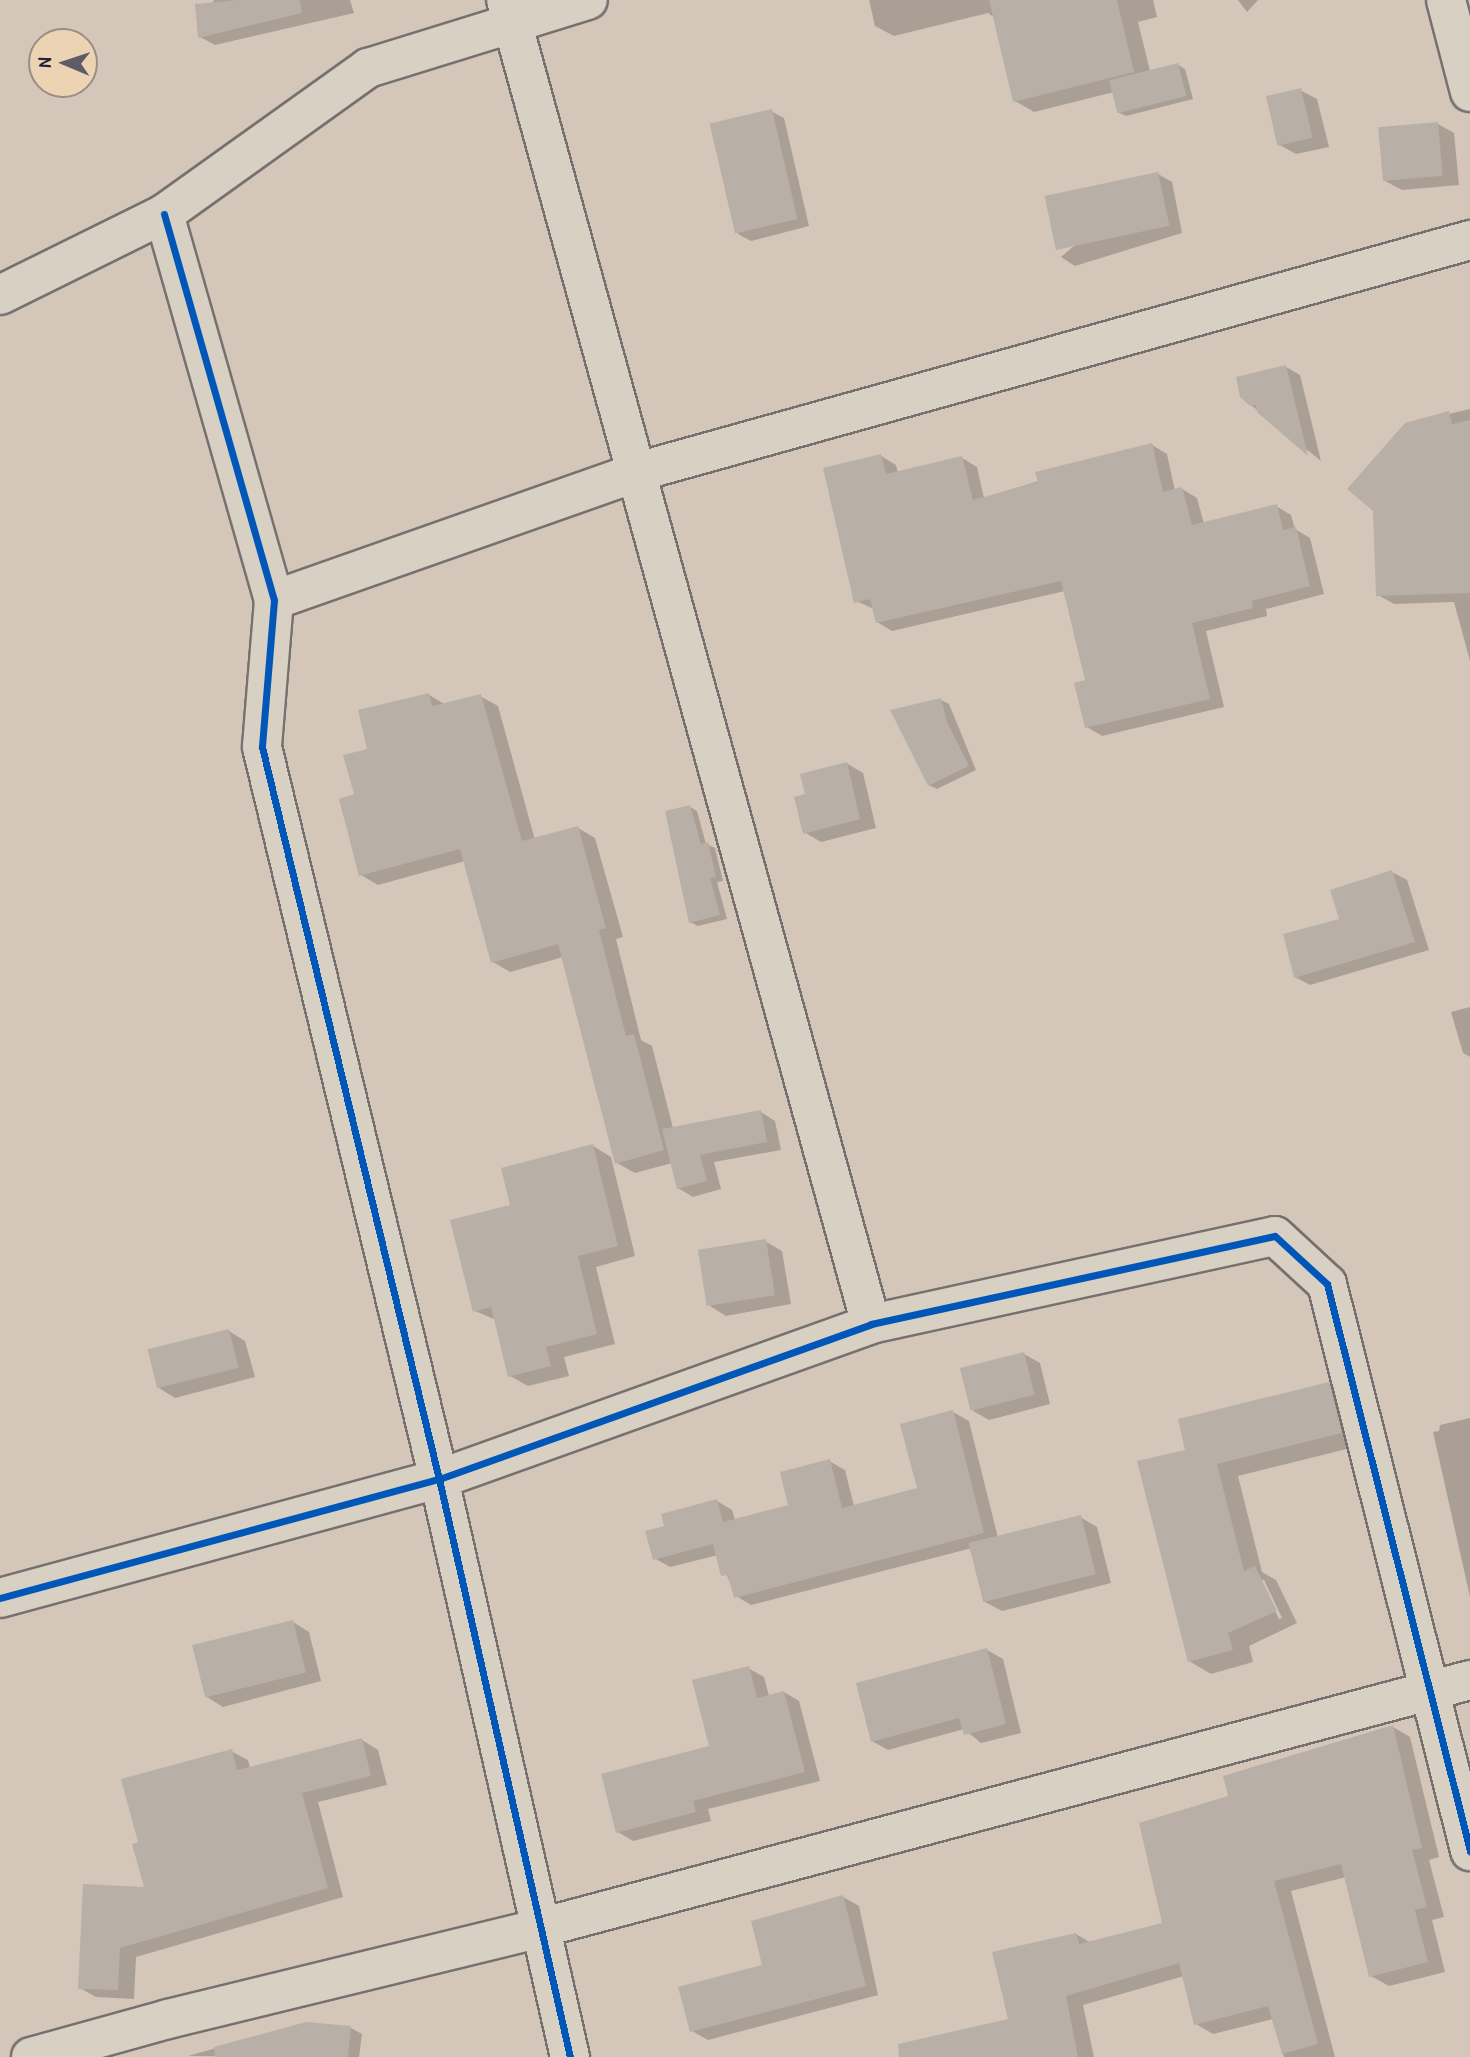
<!DOCTYPE html>
<style>
body{margin:0}
#map{position:relative;width:1470px;height:2057px;overflow:hidden;background:#d4c7b9;font-family:"Patrick Hand",sans-serif}
div>[style]{position:absolute}
[style*='--x']{left:calc(var(--x)*1px);top:calc(var(--y)*1px);width:calc(var(--w)*1px);rotate:calc(var(--a)*1deg)}
.shadow>*{inset:0;background:#0003}
.building>*{inset:0;background:#b8afa6;transform-origin:0 0}
.roads{filter:drop-shadow(2px 0 #76716f) drop-shadow(-2px 0 #76716f) drop-shadow(0 2px #76716f) drop-shadow(0 -2px #76716f)}
.street>*{height:38px;margin:-19px;padding:0 19px;transform-origin:19px;border-radius:19px;background:#d9d0c4}
.cycleway>*{height:7px;margin:-3.5px;padding:0 3.5px;transform-origin:3.5px;border-radius:3.5px;background:#0057b8}
span{translate:-50% -50%;white-space:nowrap;text-align:center;line-height:1.15;-webkit-text-stroke:6px #ecd3b4;paint-order:stroke}
.north{position:absolute;left:28px;top:28px;width:70px;height:70px;box-sizing:border-box;background:#ecd3b4;border:2px solid #9b8c84;border-radius:50%;rotate:272deg;font-size:19px;font-weight:700;line-height:28px;text-align:center;color:#22223b}
.north::after{content:'';display:block;margin:auto;width:24px;height:32px;background:#605c67;clip-path:polygon(50% 0,100% 100%,50% 72%,0 100%)}
</style>
<div id="map">
<div class="shadow">
<i style="clip-path:polygon(214px 0,350px 0,354px 13px,215px 45px,200px 37px)"></i>
<i style="clip-path:polygon(869px 0,1153px 0,1157px 17px,1138px 22px,1150px 71px,1178px 65px,1185px 69px,1193px 99px,1126px 116px,1118px 112px,1114px 92px,1034px 112px,1015px 101px,995px 18px,988px 13px,894px 36px,875px 26px)"></i>
<i style="clip-path:polygon(1238px 0,1258px 0,1247px 12px)"></i>
<i style="clip-path:polygon(1300px 90px,1317px 99px,1329px 147px,1296px 154px,1280px 145px)"></i>
<i style="clip-path:polygon(771px 111px,784px 118px,809px 226px,751px 241px,738px 234px)"></i>
<i style="clip-path:polygon(1438px 124px,1454px 133px,1459px 185px,1402px 190px,1385px 181px)"></i>
<i style="clip-path:polygon(1158px 174px,1172px 182px,1182px 233px,1075px 266px,1061px 257px)"></i>
<i style="clip-path:polygon(1286px 367px,1300px 375px,1321px 461px,1251px 405px)"></i>
<i style="clip-path:polygon(1470px 409px,1470px 661px,1454px 602px,1394px 604px,1378px 595px,1406px 424px)"></i>
<i style="clip-path:polygon(1152px 445px,1167px 454px,1175px 491px,1182px 489px,1197px 498px,1204px 524px,1276px 506px,1291px 515px,1295px 529px,1310px 538px,1324px 594px,1266px 609px,1267px 616px,1206px 631px,1224px 707px,1102px 736px,1087px 727px,1087px 682px,1065px 591px,892px 631px,877px 622px,874px 609px,856px 601px,881px 456px,896px 465px,898px 473px,962px 458px,977px 467px,984px 498px)"></i>
<i style="clip-path:polygon(429px 695px,446px 705px,480px 696px,498px 706px,535px 840px,578px 828px,595px 838px,623px 937px,616px 939px,641px 1040px,652px 1046px,673px 1128px,761px 1112px,775px 1121px,781px 1150px,714px 1162px,721px 1189px,693px 1197px,678px 1188px,672px 1163px,635px 1173px,617px 1163px,563px 957px,510px 972px,493px 962px,465px 861px,378px 885px,361px 875px,356px 796px,369px 750px)"></i>
<i style="clip-path:polygon(941px 700px,949px 704px,976px 770px,937px 789px,929px 785px)"></i>
<i style="clip-path:polygon(846px 763px,863px 773px,876px 828px,821px 842px,804px 832px,807px 795px)"></i>
<i style="clip-path:polygon(690px 807px,697px 811px,706px 844px,715px 848px,723px 881px,717px 882px,727px 919px,698px 926px,690px 922px)"></i>
<i style="clip-path:polygon(1392px 872px,1407px 880px,1429px 950px,1310px 985px,1295px 977px)"></i>
<i style="clip-path:polygon(1470px 1007px,1470px 1057px,1463px 1053px,1451px 1012px)"></i>
<i style="clip-path:polygon(593px 1146px,611px 1157px,635px 1256px,596px 1267px,615px 1344px,564px 1357px,569px 1376px,528px 1386px,510px 1376px,496px 1320px,475px 1311px,512px 1206px)"></i>
<i style="clip-path:polygon(765px 1241px,782px 1251px,791px 1304px,726px 1316px,710px 1306px)"></i>
<i style="clip-path:polygon(229px 1331px,245px 1341px,255px 1377px,175px 1398px,159px 1388px)"></i>
<i style="clip-path:polygon(1024px 1354px,1040px 1363px,1050px 1404px,989px 1420px,973px 1411px)"></i>
<i style="clip-path:polygon(evenodd,1329px 1384px,1350px 1396px,1363px 1445px,1238px 1476px,1262px 1572px,1276px 1580px,1297px 1623px,1249px 1646px,1253px 1662px,1211px 1674px,1189px 1661px,1187px 1451px,1329px 1384px,1260px 1580px,1264px 1580px,1282px 1618px,1279px 1619px,1260px 1580px)"></i>
<i style="clip-path:polygon(953px 1412px,969px 1421px,998px 1538px,1080px 1517px,1097px 1527px,1111px 1583px,1002px 1611px,985px 1602px,972px 1548px,751px 1605px,736px 1596px,718px 1555px,670px 1567px,654px 1558px,667px 1527px,717px 1501px,732px 1510px,735px 1520px,791px 1506px,829px 1461px,845px 1470px,854px 1506px,919px 1490px)"></i>
<i style="clip-path:polygon(1470px 1418px,1470px 1597px,1433px 1432px,1439px 1431px,1440px 1425px)"></i>
<i style="clip-path:polygon(293px 1622px,309px 1632px,321px 1681px,223px 1707px,207px 1697px)"></i>
<i style="clip-path:polygon(987px 1650px,1003px 1659px,1021px 1733px,981px 1743px,964px 1729px,888px 1750px,872px 1741px)"></i>
<i style="clip-path:polygon(748px 1668px,764px 1677px,769px 1696px,784px 1692px,799px 1701px,820px 1781px,708px 1809px,711px 1821px,633px 1841px,618px 1832px,711px 1747px)"></i>
<i style="clip-path:polygon(1393px 1727px,1410px 1737px,1439px 1857px,1429px 1860px,1444px 1917px,1432px 1920px,1445px 1972px,1389px 1986px,1371px 1976px,1346px 1877px,1291px 1891px,1335px 2057px,1284px 2057px,1273px 2019px,1213px 2034px,1196px 2024px,1184px 1976px,1083px 2005px,1094px 2057px,955px 2057px,1010px 2020px,1076px 1934px,1091px 1943px,1164px 1924px,1231px 1797px)"></i>
<i style="clip-path:polygon(362px 1740px,378px 1750px,387px 1785px,318px 1802px,343px 1897px,136px 1957px,134px 1999px,96px 1997px,80px 1988px,146px 1889px,140px 1843px,231px 1751px,248px 1760px,250px 1768px)"></i>
<i style="clip-path:polygon(843px 1897px,859px 1906px,878px 1995px,708px 2040px,692px 2031px)"></i>
<i style="clip-path:polygon(306px 2023px,351px 2028px,362px 2034px,359px 2057px,188px 2056px)"></i>
</div>
<div class="building">
<i style="clip-path:polygon(236px 0,300px 0,302px 13px,198px 38px,195px 4px)"></i>
<i style="clip-path:polygon(989px 0,1117px 0,1134px 72px,1013px 102px)"></i>
<i style="left:1178px;top:63px;width:34px;height:71px;rotate:76deg"></i>
<i style="left:1301px;top:88px;width:51px;height:36px;rotate:77deg"></i>
<i style="left:772px;top:109px;width:113px;height:64px;rotate:77deg"></i>
<i style="left:1438px;top:122px;width:54px;height:60px;rotate:85deg"></i>
<i style="left:1158px;top:172px;width:55px;height:116px;rotate:78deg"></i>
<i style="clip-path:polygon(1286px 365px,1308px 456px,1257px 412px,1256px 405px,1250px 406px,1240px 397px,1236px 377px)"></i>
<i style="clip-path:polygon(1449px 411px,1452px 424px,1470px 420px,1470px 593px,1376px 596px,1373px 511px,1347px 489px,1405px 423px)"></i>
<i style="clip-path:polygon(1152px 443px,1163px 492px,1182px 487px,1192px 525px,1277px 504px,1283px 530px,1296px 527px,1310px 586px,1252px 601px,1253px 608px,1192px 623px,1210px 699px,1085px 728px,1074px 683px,1085px 680px,1061px 581px,876px 623px,870px 599px,854px 603px,823px 468px,881px 454px,886px 474px,962px 456px,973px 500px,1038px 482px,1035px 472px)"></i>
<i style="clip-path:polygon(429px 693px,432px 706px,481px 694px,522px 841px,578px 826px,606px 928px,599px 930px,626px 1036px,634px 1034px,664px 1150px,615px 1164px,558px 944px,491px 963px,460px 849px,359px 876px,339px 799px,354px 794px,343px 755px,367px 749px,358px 710px)"></i>
<i style="clip-path:polygon(941px 698px,947px 722px,969px 766px,928px 786px,890px 710px)"></i>
<i style="clip-path:polygon(847px 762px,860px 819px,803px 834px,794px 797px,805px 794px,800px 774px)"></i>
<i style="clip-path:polygon(690px 805px,701px 844px,708px 842px,716px 877px,710px 878px,720px 915px,689px 923px,665px 811px)"></i>
<i style="clip-path:polygon(1392px 870px,1415px 942px,1294px 978px,1283px 934px,1339px 919px,1330px 890px)"></i>
<i style="clip-path:polygon(761px 1110px,767px 1142px,700px 1155px,707px 1181px,677px 1189px,662px 1129px)"></i>
<i style="clip-path:polygon(593px 1144px,618px 1246px,578px 1256px,597px 1334px,546px 1347px,551px 1366px,508px 1377px,491px 1307px,473px 1312px,450px 1220px,510px 1205px,501px 1168px)"></i>
<i style="left:766px;top:1239px;width:57px;height:69px;rotate:81deg"></i>
<i style="left:229px;top:1329px;width:40px;height:84px;rotate:76deg"></i>
<i style="left:1024px;top:1352px;width:44px;height:66px;rotate:76deg"></i>
<i style="clip-path:polygon(1329px 1382px,1342px 1433px,1217px 1464px,1244px 1571px,1255px 1566px,1277px 1611px,1228px 1633px,1233px 1650px,1188px 1662px,1137px 1461px,1185px 1450px,1178px 1419px)"></i>
<i style="clip-path:polygon(953px 1410px,984px 1533px,734px 1598px,728px 1575px,721px 1576px,713px 1544px,653px 1560px,645px 1531px,664px 1526px,661px 1514px,717px 1499px,723px 1522px,788px 1505px,780px 1472px,830px 1459px,842px 1508px,917px 1488px,900px 1424px)"></i>
<i style="left:1081px;top:1515px;width:61px;height:116px;rotate:76deg"></i>
<i style="left:293px;top:1620px;width:54px;height:104px;rotate:76deg"></i>
<i style="clip-path:polygon(987px 1648px,1006px 1724px,964px 1735px,959px 1718px,871px 1742px,856px 1683px)"></i>
<i style="clip-path:polygon(749px 1666px,757px 1698px,784px 1691px,805px 1772px,693px 1801px,696px 1812px,616px 1833px,601px 1774px,709px 1746px,692px 1680px)"></i>
<i style="clip-path:polygon(1393px 1725px,1422px 1848px,1412px 1850px,1427px 1907px,1415px 1910px,1428px 1962px,1369px 1977px,1341px 1864px,1274px 1881px,1318px 2044px,1282px 2054px,1268px 2006px,1194px 2025px,1179px 1963px,1066px 1996px,1078px 2057px,899px 2057px,898px 2044px,1008px 2019px,992px 1952px,1076px 1933px,1079px 1944px,1162px 1923px,1139px 1823px,1228px 1796px,1223px 1776px)"></i>
<i style="clip-path:polygon(362px 1738px,371px 1776px,302px 1793px,328px 1888px,120px 1948px,118px 1990px,78px 1989px,83px 1884px,144px 1887px,132px 1844px,138px 1842px,121px 1779px,232px 1749px,237px 1770px)"></i>
<i style="clip-path:polygon(843px 1895px,866px 1986px,690px 2032px,678px 1987px,762px 1965px,751px 1921px)"></i>
<i style="clip-path:polygon(306px 2022px,351px 2026px,348px 2057px,215px 2057px,214px 2047px)"></i>
</div>
<div class="roads">
<div class="street">
<i style="--x:506;--y:0;--w:1373;--a:74.59"></i>
<i style="--x:1446;--y:0;--w:95;--a:75.4"></i>
<i style="--x:164;--y:214;--w:401;--a:74.1"></i>
<i style="--x:274;--y:600;--w:147;--a:94.7"></i>
<i style="--x:262;--y:747;--w:753;--a:76.41"></i>
<i style="--x:439;--y:1479;--w:593;--a:77.23"></i>
<i style="--x:0;--y:295;--w:183;--a:-26.3"></i>
<i style="--x:164;--y:214;--w:251;--a:-35.6"></i>
<i style="--x:368;--y:68;--w:230;--a:-17.2"></i>
<i style="--x:274;--y:600;--w:385;--a:-19.4"></i>
<i style="--x:637;--y:472;--w:865;--a:-15.56"></i>
<i style="--x:0;--y:1598;--w:455;--a:-15.2"></i>
<i style="--x:439;--y:1479;--w:459;--a:-19.7"></i>
<i style="--x:871;--y:1324;--w:413;--a:-12.3"></i>
<i style="--x:1275;--y:1236;--w:71;--a:42.7"></i>
<i style="--x:1327;--y:1284;--w:585;--a:75.84"></i>
<i style="--x:31;--y:2057;--w:142;--a:-15.5"></i>
<i style="--x:168;--y:2019;--w:383;--a:-13.7"></i>
<i style="--x:540;--y:1928;--w:962;--a:-14.93"></i>
</div>
</div>
<div class="cycleway">
<i style="--x:164;--y:214;--w:401;--a:74.1"></i>
<i style="--x:274;--y:600;--w:147;--a:94.7"></i>
<i style="--x:262;--y:747;--w:753;--a:76.41"></i>
<i style="--x:439;--y:1479;--w:593;--a:77.23"></i>
<i style="--x:0;--y:1598;--w:455;--a:-15.2"></i>
<i style="--x:439;--y:1479;--w:459;--a:-19.7"></i>
<i style="--x:871;--y:1324;--w:413;--a:-12.3"></i>
<i style="--x:1275;--y:1236;--w:71;--a:42.7"></i>
<i style="--x:1327;--y:1284;--w:585;--a:75.84"></i>
</div>
<div class="north">N</div>
</div>
